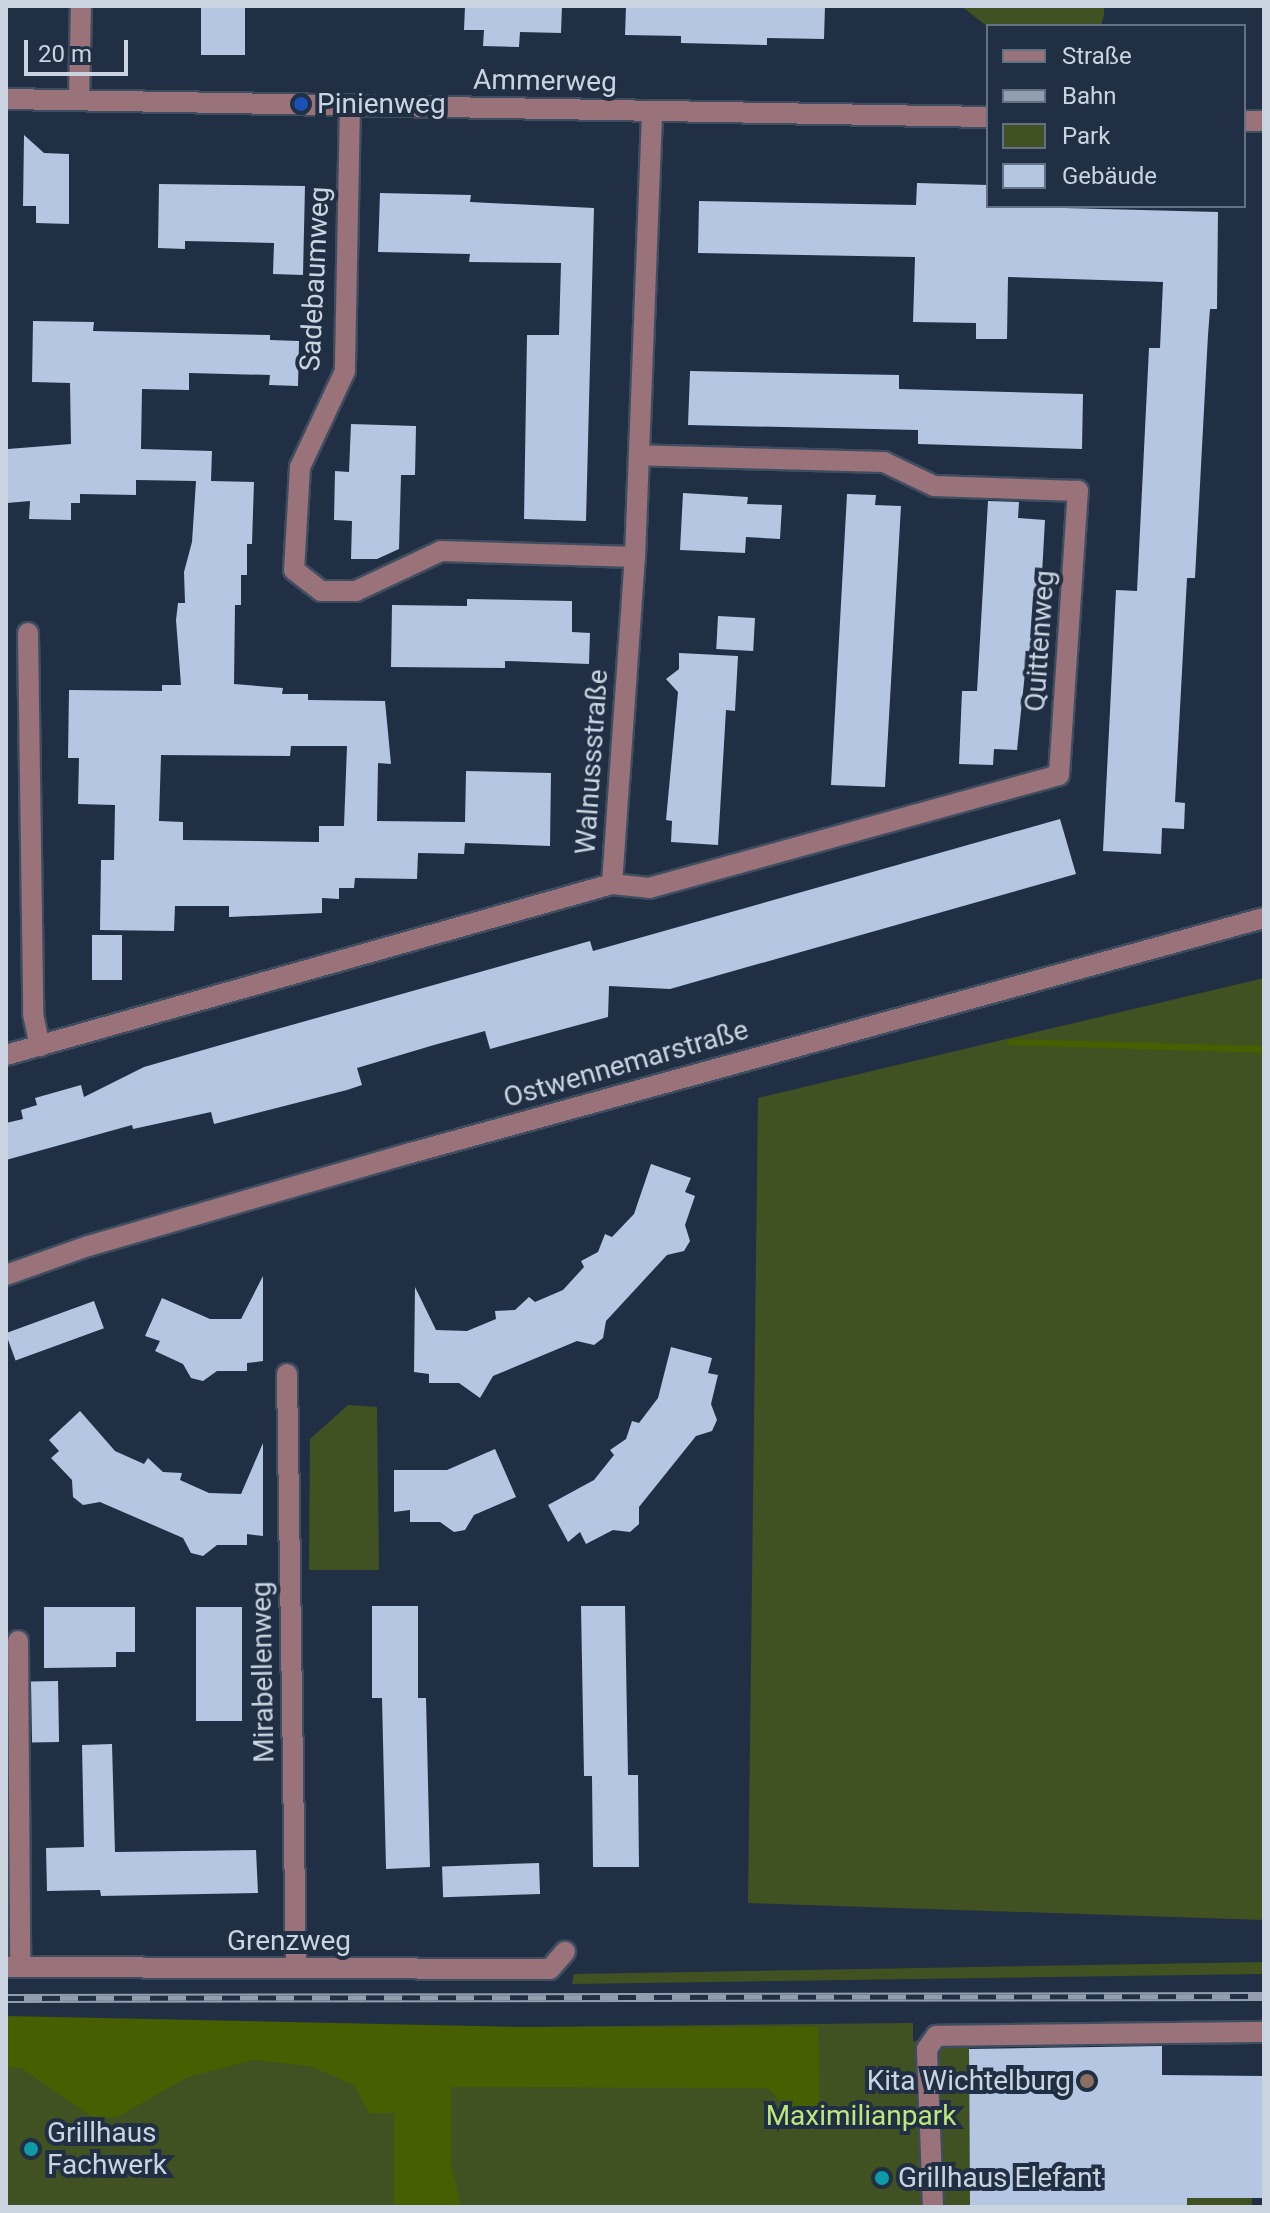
<!DOCTYPE html>
<meta charset="utf-8">
<style>
body{margin:0}
#map{position:relative;width:1270px;height:2213px;overflow:hidden;background:#202f44;font-family:Roboto,sans-serif}
div>[style]{position:absolute}
[style*='--x']{left:calc(var(--x)*1px);top:calc(var(--y)*1px);width:calc(var(--w)*1px);rotate:calc(var(--a)*1deg)}
.green>*{inset:0;background:#405122;transform-origin:0 0}
.forest>*{inset:0;background:#465f01}
.building>*{inset:0;background:#b4c6e1;transform-origin:0 0}
.roads{filter:drop-shadow(2px 0 #3f4d60) drop-shadow(-2px 0 #3f4d60) drop-shadow(0 2px #3f4d60) drop-shadow(0 -2px #3f4d60)}
.minor>*{height:20px;margin:-10px;padding:0 10px;transform-origin:10px;border-radius:10px;background:#99727a}
.rail>*{height:9px;margin-top:-4.5px;transform-origin:0;background:repeating-linear-gradient(90deg,#202f44 0 18px,#929ead 0 36px);box-sizing:border-box;border-block:2px solid #929ead}
.dots>*{width:22px;height:22px;translate:-50% -50%;box-sizing:border-box;border:4px solid #202f44;border-radius:50%}
span{translate:-50% -50%;white-space:nowrap;text-align:center;line-height:1.15;-webkit-text-stroke:8px #202f44;paint-order:stroke}
.street-label{font-size:28px;color:#cad4e1}
.poi-label{font-size:28px;color:#cad4e1}
.left{translate:0 -50%;text-align:left}
.right{translate:-100% -50%;text-align:right}
.park-label{font-size:28px;color:#c0e77a}
.frame{position:absolute;inset:0;border:8px solid #cad4e1;pointer-events:none}
.legend{position:absolute;left:986px;top:24px;width:260px;height:184px;box-sizing:border-box;background:#202f44;border:2px solid #647183;margin:0;padding:10px 14px;list-style:none;font-size:24px;color:#cad4e1}
.legend li{display:flex;align-items:center;gap:16px;height:40px}
.legend b{width:40px;border:2px solid #647183}
.scale{position:absolute;left:24px;top:40px;width:104px;height:36px;box-sizing:border-box;border:4px solid #cad4e1;border-top:0;padding-left:10px;font-size:24px;line-height:28px;white-space:nowrap;color:#cad4e1;-webkit-text-stroke:6px #202f44;paint-order:stroke}
</style>
<div id="map">
<div class="green">
<i style="clip-path:polygon(961px 6px,1104px 6px,1104px 15px,1101px 26px,988px 27px)"></i>
<i style="clip-path:polygon(1264px 978px,1264px 1920px,748px 1903px,758px 1098px)"></i>
<i style="clip-path:polygon(348px 1405px,377px 1407px,379px 1570px,309px 1570px,310px 1439px)"></i>
<i style="clip-path:polygon(1264px 1962px,1264px 1974px,572px 1984px,574px 1974px)"></i>
<i style="clip-path:polygon(913px 2023px,913px 2041px,969px 2046px,970px 2207px,6px 2207px,6px 2060px,522px 2027px)"></i>
<i style="left:1187px;top:2198px;width:65px;height:9px"></i>
</div>
<div class="forest">
<i style="clip-path:polygon(1009px 1039px,1264px 1046px,1264px 1053px,1008px 1045px)"></i>
<i style="clip-path:polygon(6px 2016px,522px 2027px,818px 2027px,820px 2124px,797px 2119px,768px 2088px,451px 2087px,451px 2165px,461px 2207px,394px 2207px,394px 2113px,369px 2113px,354px 2085px,310px 2066px,254px 2060px,188px 2077px,117px 2117px,94px 2118px,21px 2068px,6px 2067px)"></i>
</div>
<div class="building">
<i style="left:201px;top:6px;width:44px;height:49px"></i>
<i style="clip-path:polygon(465px 6px,562px 6px,561px 33px,520px 32px,519px 47px,483px 46px,484px 30px,464px 30px)"></i>
<i style="clip-path:polygon(626px 6px,825px 6px,824px 39px,767px 38px,767px 45px,681px 43px,681px 36px,625px 35px)"></i>
<i style="clip-path:polygon(24px 135px,44px 153px,69px 154px,69px 224px,36px 223px,36px 206px,23px 206px)"></i>
<i style="clip-path:polygon(917px 183px,988px 185px,988px 206px,1218px 212px,1217px 309px,1210px 309px,1208px 335px,1195px 578px,1187px 578px,1175px 802px,1185px 803px,1184px 829px,1162px 828px,1161px 854px,1103px 851px,1116px 590px,1137px 591px,1149px 348px,1160px 348px,1163px 282px,1008px 277px,1007px 339px,976px 339px,976px 323px,913px 322px,915px 257px,698px 253px,699px 201px,916px 205px)"></i>
<i style="clip-path:polygon(159px 184px,305px 186px,303px 275px,273px 274px,274px 243px,185px 241px,185px 249px,158px 248px)"></i>
<i style="clip-path:polygon(380px 193px,471px 195px,470px 202px,594px 208px,586px 521px,524px 519px,527px 335px,559px 335px,561px 263px,469px 262px,470px 254px,378px 252px)"></i>
<i style="clip-path:polygon(evenodd,33px 321px,94px 322px,93px 331px,270px 335px,270px 340px,299px 341px,298px 386px,269px 385px,270px 375px,189px 373px,189px 390px,142px 389px,141px 449px,212px 451px,211px 481px,254px 482px,252px 544px,247px 544px,247px 575px,241px 575px,241px 605px,235px 605px,234px 684px,283px 688px,282px 694px,308px 694px,308px 700px,385px 701px,391px 764px,378px 763px,377px 821px,465px 822px,466px 771px,551px 773px,550px 846px,465px 843px,464px 854px,418px 853px,417px 879px,355px 878px,354px 888px,339px 888px,339px 899px,322px 898px,322px 913px,229px 917px,229px 906px,175px 906px,174px 931px,100px 930px,101px 860px,114px 860px,115px 805px,78px 804px,79px 758px,68px 758px,69px 690px,162px 691px,162px 685px,181px 685px,176px 620px,178px 603px,185px 603px,184px 572px,192px 542px,196px 481px,136px 480px,136px 495px,80px 494px,80px 503px,71px 503px,71px 520px,29px 519px,30px 501px,7px 503px,8px 449px,71px 444px,70px 383px,32px 382px,33px 321px,291px 746px,347px 746px,344px 826px,319px 826px,319px 842px,183px 840px,183px 822px,159px 821px,161px 755px,290px 756px,291px 746px)"></i>
<i style="clip-path:polygon(690px 371px,899px 375px,899px 389px,1083px 394px,1082px 449px,918px 444px,918px 430px,688px 425px)"></i>
<i style="clip-path:polygon(351px 424px,416px 426px,415px 475px,401px 475px,399px 549px,377px 559px,351px 559px,352px 521px,334px 520px,335px 471px,349px 472px)"></i>
<i style="clip-path:polygon(683px 493px,748px 497px,747px 504px,782px 505px,780px 539px,746px 537px,745px 553px,680px 550px)"></i>
<i style="clip-path:polygon(847px 494px,876px 495px,875px 505px,901px 506px,885px 787px,831px 785px)"></i>
<i style="clip-path:polygon(988px 501px,1019px 502px,1018px 518px,1045px 520px,1037px 664px,1026px 663px,1017px 750px,994px 749px,993px 765px,959px 764px,962px 691px,977px 691px)"></i>
<i style="clip-path:polygon(467px 599px,572px 601px,572px 632px,590px 633px,589px 664px,505px 661px,505px 668px,391px 667px,392px 605px,467px 606px)"></i>
<i style="left:718px;top:616px;width:37px;height:33px;rotate:3deg"></i>
<i style="clip-path:polygon(679px 653px,738px 656px,735px 711px,726px 710px,718px 845px,671px 842px,672px 821px,666px 820px,678px 692px,666px 679px,679px 669px)"></i>
<i style="clip-path:polygon(1060px 819px,1076px 874px,670px 989px,609px 986px,608px 1017px,490px 1049px,485px 1031px,434px 1045px,357px 1068px,362px 1085px,347px 1090px,214px 1124px,211px 1112px,133px 1129px,132px 1125px,6px 1160px,6px 1123px,23px 1119px,21px 1110px,37px 1105px,35px 1098px,81px 1085px,84px 1097px,144px 1067px,210px 1048px,590px 941px,593px 951px)"></i>
<i style="left:92px;top:935px;width:30px;height:45px"></i>
<i style="clip-path:polygon(651px 1164px,691px 1178px,685px 1192px,695px 1196px,685px 1225px,690px 1241px,684px 1251px,667px 1255px,606px 1321px,603px 1338px,594px 1345px,577px 1341px,493px 1376px,480px 1398px,459px 1383px,429px 1383px,429px 1374px,414px 1372px,415px 1287px,436px 1330px,467px 1331px,496px 1319px,495px 1311px,515px 1310px,529px 1297px,535px 1302px,563px 1290px,584px 1267px,581px 1261px,598px 1252px,605px 1234px,612px 1237px,634px 1214px)"></i>
<i style="clip-path:polygon(263px 1276px,263px 1361px,247px 1363px,247px 1371px,217px 1371px,203px 1381px,191px 1378px,183px 1364px,155px 1351px,160px 1341px,145px 1336px,162px 1298px,210px 1319px,241px 1319px)"></i>
<i style="left:94px;top:1301px;width:29px;height:94px;rotate:70deg"></i>
<i style="clip-path:polygon(671px 1347px,712px 1358px,708px 1373px,718px 1375px,711px 1404px,717px 1420px,712px 1431px,696px 1436px,639px 1507px,639px 1524px,630px 1532px,613px 1530px,586px 1544px,580px 1532px,568px 1542px,548px 1505px,594px 1480px,614px 1455px,610px 1450px,626px 1439px,632px 1421px,639px 1423px,658px 1398px)"></i>
<i style="clip-path:polygon(80px 1411px,115px 1451px,144px 1464px,148px 1458px,163px 1472px,182px 1473px,180px 1480px,209px 1493px,241px 1494px,263px 1443px,263px 1536px,247px 1534px,247px 1545px,217px 1545px,203px 1556px,191px 1553px,183px 1538px,100px 1502px,83px 1505px,73px 1497px,72px 1480px,51px 1458px,59px 1451px,49px 1440px)"></i>
<i style="clip-path:polygon(495px 1449px,516px 1497px,474px 1515px,465px 1530px,454px 1532px,440px 1522px,410px 1522px,410px 1510px,394px 1512px,394px 1470px,447px 1470px)"></i>
<i style="clip-path:polygon(372px 1606px,418px 1606px,418px 1698px,426px 1698px,430px 1867px,386px 1869px,382px 1698px,372px 1698px)"></i>
<i style="clip-path:polygon(581px 1606px,625px 1606px,628px 1775px,638px 1775px,639px 1867px,593px 1867px,592px 1776px,584px 1776px)"></i>
<i style="clip-path:polygon(44px 1607px,135px 1607px,135px 1652px,116px 1652px,116px 1667px,44px 1668px)"></i>
<i style="left:196px;top:1607px;width:46px;height:114px"></i>
<i style="left:58px;top:1681px;width:61px;height:27px;rotate:89deg"></i>
<i style="clip-path:polygon(112px 1744px,115px 1852px,256px 1850px,258px 1893px,101px 1896px,100px 1890px,47px 1891px,46px 1848px,84px 1847px,82px 1745px)"></i>
<i style="left:539px;top:1863px;width:31px;height:97px;rotate:88deg"></i>
<i style="clip-path:polygon(1162px 2046px,1162px 2075px,1264px 2076px,1264px 2198px,1187px 2198px,1187px 2207px,970px 2207px,969px 2049px)"></i>
</div>
<div class="roads">
<div class="minor">
<i style="--x:6;--y:99;--w:982;--a:1.05"></i>
<i style="--x:79;--y:99;--w:93;--a:-88.8"></i>
<i style="--x:350;--y:105;--w:266;--a:91.1"></i>
<i style="--x:345;--y:371;--w:106;--a:115.1"></i>
<i style="--x:300;--y:467;--w:103;--a:93.3"></i>
<i style="--x:294;--y:570;--w:34;--a:38"></i>
<i style="--x:321;--y:591;--w:35;--a:0"></i>
<i style="--x:356;--y:591;--w:94;--a:-25.2"></i>
<i style="--x:441;--y:551;--w:194;--a:1.8"></i>
<i style="--x:1244;--y:121;--w:20;--a:0"></i>
<i style="--x:28;--y:633;--w:381;--a:89.2"></i>
<i style="--x:33;--y:1014;--w:33;--a:78"></i>
<i style="--x:612;--y:884;--w:37;--a:6"></i>
<i style="--x:649;--y:888;--w:425;--a:-15.4"></i>
<i style="--x:1059;--y:775;--w:285;--a:-86.2"></i>
<i style="--x:1078;--y:491;--w:144;--a:-178"></i>
<i style="--x:934;--y:486;--w:55;--a:-154.4"></i>
<i style="--x:884;--y:462;--w:245;--a:-178.4"></i>
<i style="--x:6;--y:1055;--w:630;--a:-15.76"></i>
<i style="--x:612;--y:884;--w:328;--a:-86"></i>
<i style="--x:635;--y:557;--w:446;--a:-87.8"></i>
<i style="--x:6;--y:1275;--w:87;--a:-19.5"></i>
<i style="--x:88;--y:1246;--w:332;--a:-16.1"></i>
<i style="--x:407;--y:1154;--w:889;--a:-15.4"></i>
<i style="--x:287;--y:1374;--w:594;--a:89.13"></i>
<i style="--x:18;--y:1641;--w:326;--a:89.6"></i>
<i style="--x:6;--y:1967;--w:544;--a:0.21"></i>
<i style="--x:550;--y:1969;--w:23;--a:-49"></i>
<i style="--x:933;--y:2207;--w:158;--a:-92.2"></i>
<i style="--x:927;--y:2049;--w:16;--a:-55"></i>
<i style="--x:936;--y:2036;--w:328;--a:-0.7"></i>
</div>
</div>
<div class="rail">
<i style="--x:6;--y:1998;--w:1258;--a:-0.09"></i>
</div>
<div class="dots">
<i style="left:301px;top:104px;background:#1a4fb4"></i>
<i style="left:1087px;top:2081px;background:#8d6e63"></i>
<i style="left:31px;top:2149px;background:#0f9aa8"></i>
<i style="left:882px;top:2178px;background:#0f9aa8"></i>
</div>
<div class="street-label">
<span style="left:545px;top:81px;rotate:1deg">Ammerweg</span>
<span style="left:315px;top:279px;rotate:-87deg">Sadebaumweg</span>
<span style="left:1040px;top:641px;rotate:-86deg">Quittenweg</span>
<span style="left:592px;top:762px;rotate:-86deg">Walnussstraße</span>
<span style="left:626px;top:1064px;rotate:-16deg">Ostwennemarstraße</span>
<span style="left:263px;top:1672px;rotate:-91deg">Mirabellenweg</span>
<span style="left:289px;top:1941px">Grenzweg</span>
</div>
<div class="poi-label">
<span class="left" style="left:317px;top:104px">Pinienweg</span>
<span class="right" style="left:1071px;top:2081px">Kita Wichtelburg</span>
<span class="left" style="left:47px;top:2149px">Grillhaus<br>Fachwerk</span>
<span class="left" style="left:898px;top:2178px">Grillhaus Elefant</span>
</div>
<div class="park-label">
<span style="left:861px;top:2116px">Maximilianpark</span>
</div>
<div class="frame"></div>
<ul class="legend">
<li><b style="height:10px;background:#99727a"></b>Straße</li>
<li><b style="height:10px;background:#929ead"></b>Bahn</li>
<li><b style="height:22px;background:#405122"></b>Park</li>
<li><b style="height:22px;background:#b4c6e1"></b>Gebäude</li>
</ul>
<div class="scale">20 m</div>
</div>
